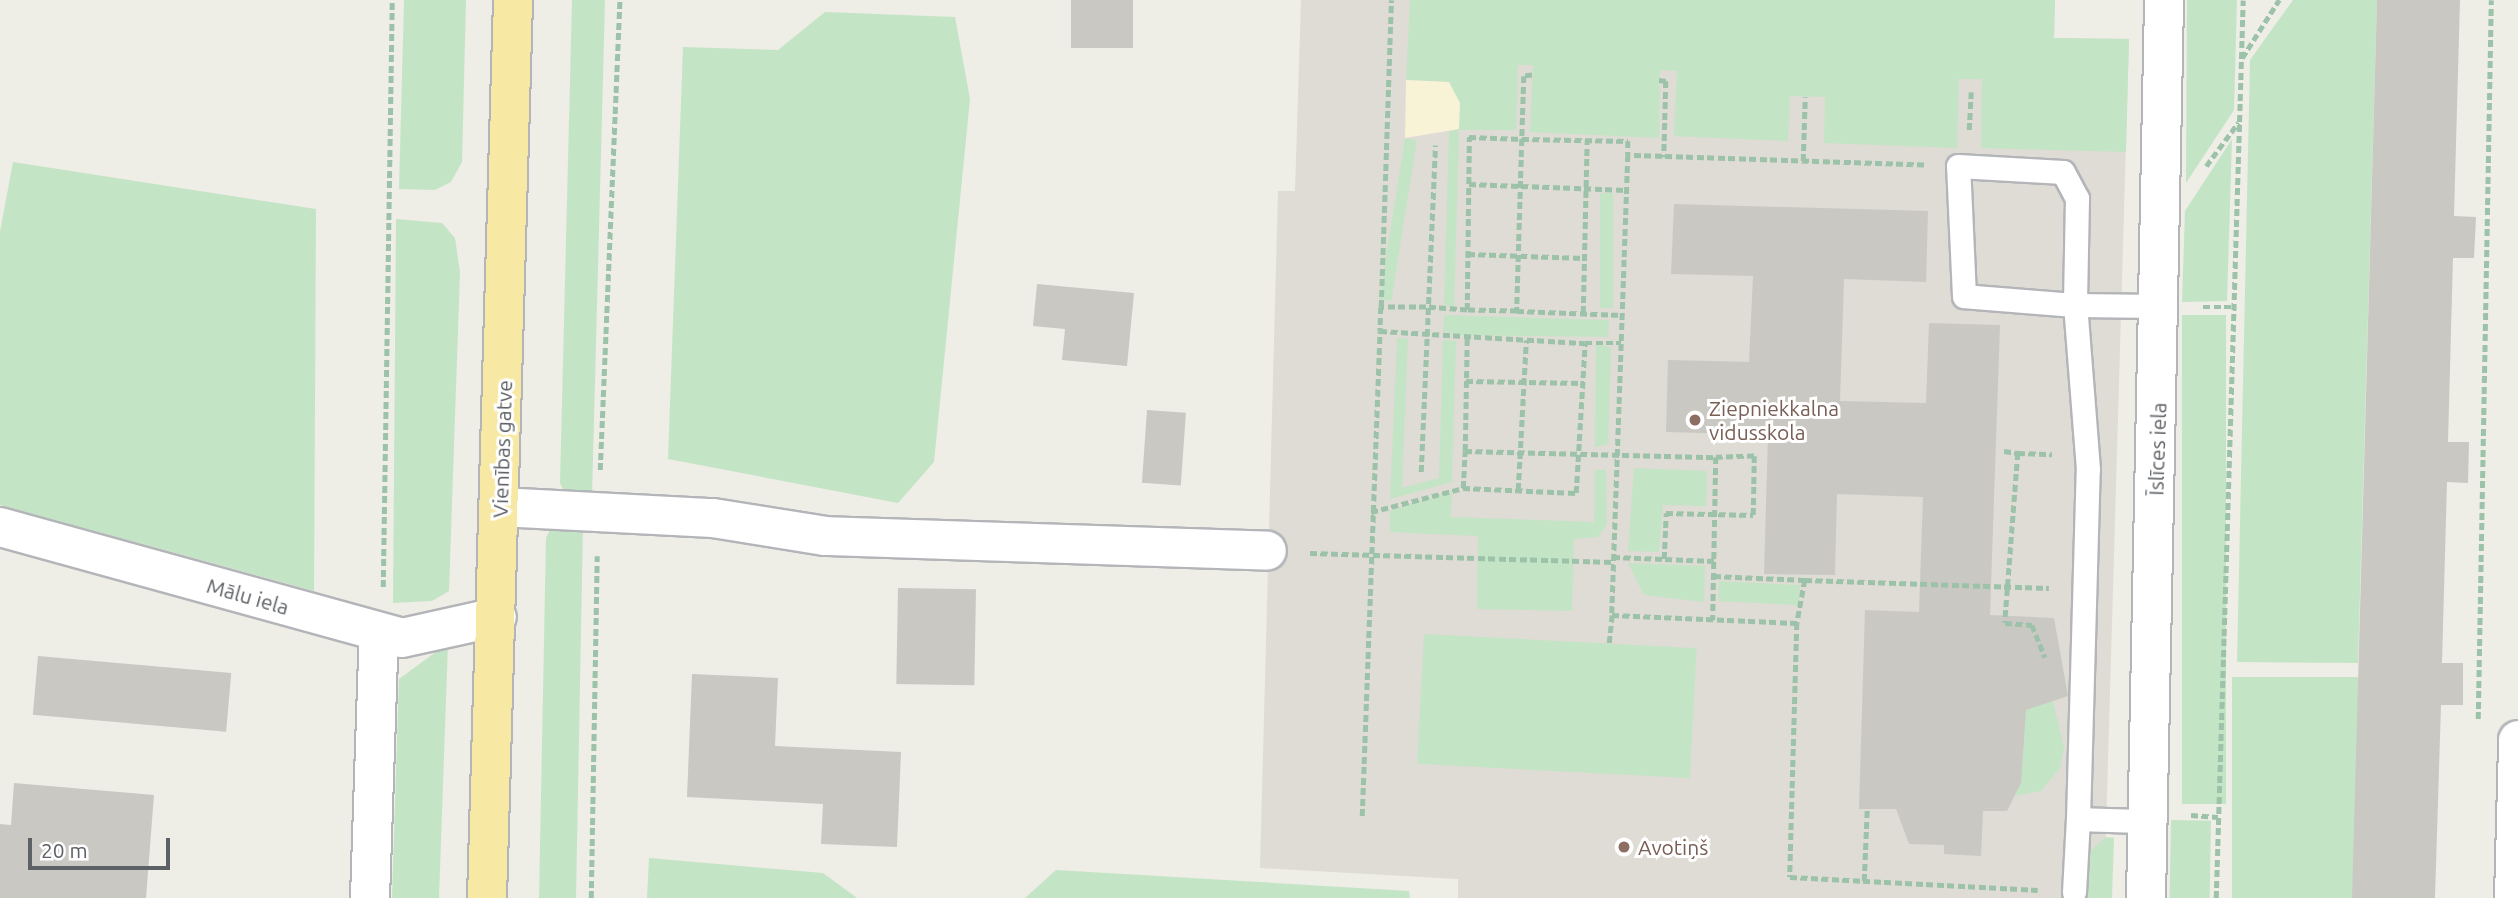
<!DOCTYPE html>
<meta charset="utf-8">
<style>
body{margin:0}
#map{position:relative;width:2518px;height:898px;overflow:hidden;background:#eeede6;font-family:Ubuntu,sans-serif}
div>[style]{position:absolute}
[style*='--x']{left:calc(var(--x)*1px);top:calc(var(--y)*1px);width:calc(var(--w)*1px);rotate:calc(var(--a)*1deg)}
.education>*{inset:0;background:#dedcd4}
.green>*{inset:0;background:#c4e4c6;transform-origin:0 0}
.sand>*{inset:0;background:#f8f2d7}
.building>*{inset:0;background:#cac8c2;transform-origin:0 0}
.path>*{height:4.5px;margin-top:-2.25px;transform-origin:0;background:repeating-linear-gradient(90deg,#9cc2a9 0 7px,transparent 0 10.5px)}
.roads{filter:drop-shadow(2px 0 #b3b5b9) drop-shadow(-2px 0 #b3b5b9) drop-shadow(0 2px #b3b5b9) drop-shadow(0 -2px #b3b5b9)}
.service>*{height:23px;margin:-11.5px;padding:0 11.5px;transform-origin:11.5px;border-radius:11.5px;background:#fff}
.minor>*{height:38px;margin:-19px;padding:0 19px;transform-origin:19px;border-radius:19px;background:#fff}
.trunk>*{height:38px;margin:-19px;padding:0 19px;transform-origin:19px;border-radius:19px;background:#f7e9a3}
.dots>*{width:19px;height:19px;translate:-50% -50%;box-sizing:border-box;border:4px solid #fff;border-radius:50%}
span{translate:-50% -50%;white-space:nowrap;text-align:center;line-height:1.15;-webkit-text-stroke:6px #fff;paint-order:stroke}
.education-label{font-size:21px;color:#785e54}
.left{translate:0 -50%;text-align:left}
.street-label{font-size:21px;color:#5d6065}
.scale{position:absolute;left:28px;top:838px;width:142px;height:32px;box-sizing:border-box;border:4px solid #5d6065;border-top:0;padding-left:9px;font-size:21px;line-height:24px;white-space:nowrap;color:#5d6065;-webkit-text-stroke:5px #fff;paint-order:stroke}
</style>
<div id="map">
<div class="education">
<i style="clip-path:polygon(1301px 0,2055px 0,2054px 38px,2129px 39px,2104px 898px,1458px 898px,1458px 879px,1260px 868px,1278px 191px,1295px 191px)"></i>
</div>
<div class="green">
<i style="clip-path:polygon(404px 0,466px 0,462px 162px,451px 182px,435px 190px,399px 189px)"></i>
<i style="clip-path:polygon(572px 0,605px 0,592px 496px,565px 493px,560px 483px)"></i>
<i style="clip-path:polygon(1410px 0,2055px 0,2054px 38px,2129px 39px,2126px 152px,1981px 148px,1982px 79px,1959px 79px,1957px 148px,1824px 143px,1825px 97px,1790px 96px,1788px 141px,1674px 136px,1677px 71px,1660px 70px,1659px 138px,1530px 132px,1533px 65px,1518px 65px,1516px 130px,1459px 130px,1454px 309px,1444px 304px,1449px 132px,1459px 129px,1449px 82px,1406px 80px)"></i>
<i style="clip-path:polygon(2187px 0,2237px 0,2234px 110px,2186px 183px)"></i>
<i style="clip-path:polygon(2293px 0,2377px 0,2358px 663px,2237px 662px,2250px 60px)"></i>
<i style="clip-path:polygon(825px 12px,955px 17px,970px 99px,934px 462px,898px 503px,668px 459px,683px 47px,778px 50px)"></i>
<i style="left:1405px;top:138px;width:12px;height:163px;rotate:9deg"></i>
<i style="clip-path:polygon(2232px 139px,2227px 301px,2182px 302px,2185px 211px)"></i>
<i style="clip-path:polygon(13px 162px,316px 209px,314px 591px,0 505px,0 232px)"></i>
<i style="left:1600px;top:193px;width:13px;height:115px"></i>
<i style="clip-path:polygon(396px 219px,442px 223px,455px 238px,460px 272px,449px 591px,432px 601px,393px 603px)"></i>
<i style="clip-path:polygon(1444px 315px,1609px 320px,1608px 337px,1457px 335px,1443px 331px)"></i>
<i style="left:2182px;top:315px;width:44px;height:489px"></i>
<i style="clip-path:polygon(1397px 338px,1408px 339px,1402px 488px,1439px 478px,1443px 340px,1456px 341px,1452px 482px,1390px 499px)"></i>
<i style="clip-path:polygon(1596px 343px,1611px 348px,1608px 444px,1595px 447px)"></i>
<i style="clip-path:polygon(1634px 468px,1707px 471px,1706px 506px,1663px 505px,1659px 552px,1628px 551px)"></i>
<i style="clip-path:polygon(1595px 470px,1606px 470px,1607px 524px,1598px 537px,1574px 539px,1572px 611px,1477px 609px,1478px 536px,1390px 532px,1390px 511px,1452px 491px,1451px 517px,1594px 522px)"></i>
<i style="clip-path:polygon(553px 524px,583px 524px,576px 898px,539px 898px,546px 538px)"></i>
<i style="clip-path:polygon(1628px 563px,1705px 566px,1704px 602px,1644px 595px)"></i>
<i style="left:1719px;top:581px;width:81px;height:20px;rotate:3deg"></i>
<i style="left:1424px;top:634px;width:273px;height:130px;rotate:3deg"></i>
<i style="clip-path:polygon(448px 643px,439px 898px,392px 898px,399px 679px)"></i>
<i style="left:2232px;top:677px;width:126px;height:221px"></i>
<i style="clip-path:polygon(2053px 701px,2064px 748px,2060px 768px,2041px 791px,2015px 796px,2021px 780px,2016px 704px)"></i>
<i style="left:2171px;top:820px;width:40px;height:78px;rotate:1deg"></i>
<i style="clip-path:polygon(2106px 837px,2114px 838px,2112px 898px,2069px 898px,2089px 886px,2090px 851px)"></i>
<i style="clip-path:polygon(649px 858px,823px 873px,857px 898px,647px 898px)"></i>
<i style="clip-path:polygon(1056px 870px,1409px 891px,1410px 898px,1025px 898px)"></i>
</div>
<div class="sand">
<i style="clip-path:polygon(1406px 80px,1449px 82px,1460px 103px,1459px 129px,1405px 138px)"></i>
</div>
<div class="building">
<i style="left:1071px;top:0;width:62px;height:48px"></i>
<i style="clip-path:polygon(2377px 0,2460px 0,2454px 216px,2476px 217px,2474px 258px,2453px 258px,2448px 442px,2469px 442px,2468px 483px,2447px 482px,2442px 663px,2463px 663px,2463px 705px,2441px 705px,2435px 898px,2352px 898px)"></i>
<i style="clip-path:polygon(1674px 204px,1928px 211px,1926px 282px,1844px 279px,1840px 401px,1926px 403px,1929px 323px,2000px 325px,1990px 615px,2054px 618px,2068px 696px,2026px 710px,2021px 783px,2007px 811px,1983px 811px,1981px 856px,1944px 854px,1944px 845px,1909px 844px,1896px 809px,1859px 809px,1865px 610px,1919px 612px,1923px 497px,1837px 494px,1835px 575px,1764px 574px,1768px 435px,1666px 432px,1668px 360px,1749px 362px,1753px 276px,1671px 274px)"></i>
<i style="clip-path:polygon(1037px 284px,1134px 293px,1127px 366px,1062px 360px,1065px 329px,1033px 326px)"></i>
<i style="left:1147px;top:410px;width:39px;height:73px;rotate:4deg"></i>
<i style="left:898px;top:588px;width:78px;height:96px;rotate:1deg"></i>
<i style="left:38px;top:656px;width:194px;height:59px;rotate:5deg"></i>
<i style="clip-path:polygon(692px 674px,778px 678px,775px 746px,901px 752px,897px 847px,821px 844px,823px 804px,687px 797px)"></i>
<i style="clip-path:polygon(14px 783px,154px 795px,146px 898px,0 898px,0 824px,11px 825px)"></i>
</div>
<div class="path">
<i style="--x:2242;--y:58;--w:69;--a:-57.5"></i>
<i style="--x:1532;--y:75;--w:8;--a:173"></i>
<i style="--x:1524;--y:76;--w:63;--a:91.8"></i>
<i style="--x:1522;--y:139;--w:106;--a:1.1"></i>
<i style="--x:1628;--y:141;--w:14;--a:90"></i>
<i style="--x:1659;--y:80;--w:7;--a:8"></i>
<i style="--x:1666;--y:81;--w:76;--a:91.5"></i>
<i style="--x:1969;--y:130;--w:38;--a:-87"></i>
<i style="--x:1803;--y:161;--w:64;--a:-88.2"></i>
<i style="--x:1924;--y:165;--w:296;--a:-178.1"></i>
<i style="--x:1628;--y:155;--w:460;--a:92"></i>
<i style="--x:1612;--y:615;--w:185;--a:2.5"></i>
<i style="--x:1797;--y:623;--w:254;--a:91.6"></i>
<i style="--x:1790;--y:877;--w:248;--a:3"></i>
<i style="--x:2206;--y:166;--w:54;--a:-53.3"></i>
<i style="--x:1469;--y:184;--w:157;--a:2.2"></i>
<i style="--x:1468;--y:254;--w:116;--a:2"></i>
<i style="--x:1381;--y:307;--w:307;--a:-88.1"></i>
<i style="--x:2203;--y:307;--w:31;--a:0"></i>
<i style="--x:1467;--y:310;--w:173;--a:-89.3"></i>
<i style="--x:1469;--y:137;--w:53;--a:2.2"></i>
<i style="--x:1522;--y:139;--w:172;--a:91.7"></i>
<i style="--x:1517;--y:311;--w:50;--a:-178.9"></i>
<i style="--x:1467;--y:310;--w:41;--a:-175.8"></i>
<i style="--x:1426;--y:307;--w:45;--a:180"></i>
<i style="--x:1381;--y:307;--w:24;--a:92"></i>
<i style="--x:1380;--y:331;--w:205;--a:3.4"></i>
<i style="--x:1517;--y:311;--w:105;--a:2.2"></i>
<i style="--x:1583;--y:313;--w:173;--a:-88.7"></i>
<i style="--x:1466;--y:381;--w:117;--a:1"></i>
<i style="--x:1465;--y:451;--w:115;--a:-89"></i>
<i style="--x:2004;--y:451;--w:14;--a:8"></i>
<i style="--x:2018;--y:453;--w:170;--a:94.4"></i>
<i style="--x:2005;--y:623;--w:27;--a:4"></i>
<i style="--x:2032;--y:625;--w:35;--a:68"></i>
<i style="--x:2018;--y:453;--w:34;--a:2"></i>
<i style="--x:600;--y:470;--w:470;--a:-87.6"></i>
<i style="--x:1421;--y:472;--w:327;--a:-87.5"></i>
<i style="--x:1463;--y:488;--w:113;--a:2.5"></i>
<i style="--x:1576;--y:493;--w:150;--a:-86.6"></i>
<i style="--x:1585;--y:343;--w:36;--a:0"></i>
<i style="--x:1518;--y:490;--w:150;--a:-86.9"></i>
<i style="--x:1371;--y:512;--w:95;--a:-14.6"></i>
<i style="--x:1463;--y:488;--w:37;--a:-87"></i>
<i style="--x:1465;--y:451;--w:251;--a:1.4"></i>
<i style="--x:1716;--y:457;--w:163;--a:91.1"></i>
<i style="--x:1310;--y:553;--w:303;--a:1.7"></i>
<i style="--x:1613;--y:557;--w:102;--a:2.2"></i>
<i style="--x:1664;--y:559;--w:46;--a:-87.5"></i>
<i style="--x:1666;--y:513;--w:87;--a:1.3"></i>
<i style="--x:1753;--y:515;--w:59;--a:-89"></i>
<i style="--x:1754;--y:456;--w:38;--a:178"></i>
<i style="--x:1714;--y:576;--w:91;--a:2.5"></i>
<i style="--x:1805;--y:580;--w:44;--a:100.5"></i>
<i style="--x:1805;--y:580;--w:244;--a:1.9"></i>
<i style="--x:383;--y:587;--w:587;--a:-89.12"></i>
<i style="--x:1609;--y:643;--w:28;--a:-84"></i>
<i style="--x:2478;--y:719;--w:719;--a:-88.96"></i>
<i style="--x:2191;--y:815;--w:27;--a:4"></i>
<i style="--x:1362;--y:816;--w:485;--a:-87.9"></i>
<i style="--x:1864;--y:881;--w:72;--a:-87.6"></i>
<i style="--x:591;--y:898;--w:342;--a:-89"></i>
<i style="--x:2216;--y:898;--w:898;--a:-88.28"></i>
</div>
<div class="roads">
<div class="service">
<i style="--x:2078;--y:819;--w:350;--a:-88.4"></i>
<i style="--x:2088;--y:469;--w:165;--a:-94.5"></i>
<i style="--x:2075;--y:305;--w:111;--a:-175.4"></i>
<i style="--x:1964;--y:296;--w:130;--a:-92.6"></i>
<i style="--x:1958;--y:166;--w:105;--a:3.3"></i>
<i style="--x:2063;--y:172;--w:30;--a:62"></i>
<i style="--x:2077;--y:198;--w:107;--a:91.1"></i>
<i style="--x:2075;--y:305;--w:85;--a:0.7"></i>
<i style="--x:2074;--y:892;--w:73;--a:-86.9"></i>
<i style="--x:2078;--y:819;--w:69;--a:1.7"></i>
</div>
<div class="minor">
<i style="--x:500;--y:507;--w:213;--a:3"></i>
<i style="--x:713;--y:518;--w:113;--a:9.1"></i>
<i style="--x:825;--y:536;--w:442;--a:1.9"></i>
<i style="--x:0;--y:527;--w:417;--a:15.4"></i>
<i style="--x:402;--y:638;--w:97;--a:-12.5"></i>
<i style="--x:370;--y:898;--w:265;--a:-88.1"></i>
<i style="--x:2146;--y:898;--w:898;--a:-88.85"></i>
<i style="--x:2514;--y:898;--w:158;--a:-88.5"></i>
</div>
<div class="trunk">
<i style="--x:487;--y:898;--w:898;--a:-88.34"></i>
</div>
</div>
<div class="dots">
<i style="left:1695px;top:420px;background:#8d6e63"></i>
<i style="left:1624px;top:847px;background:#8d6e63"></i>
</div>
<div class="education-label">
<span class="left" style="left:1709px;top:420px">Ziepniekkalna<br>vidusskola</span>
<span class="left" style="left:1638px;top:847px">Avotiņš</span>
</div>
<div class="street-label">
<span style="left:502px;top:449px;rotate:-88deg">Vienības gatve</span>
<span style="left:2157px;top:449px;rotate:-88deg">Īslīces iela</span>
<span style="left:248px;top:596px;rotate:16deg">Mālu iela</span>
</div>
<div class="scale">20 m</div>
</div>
